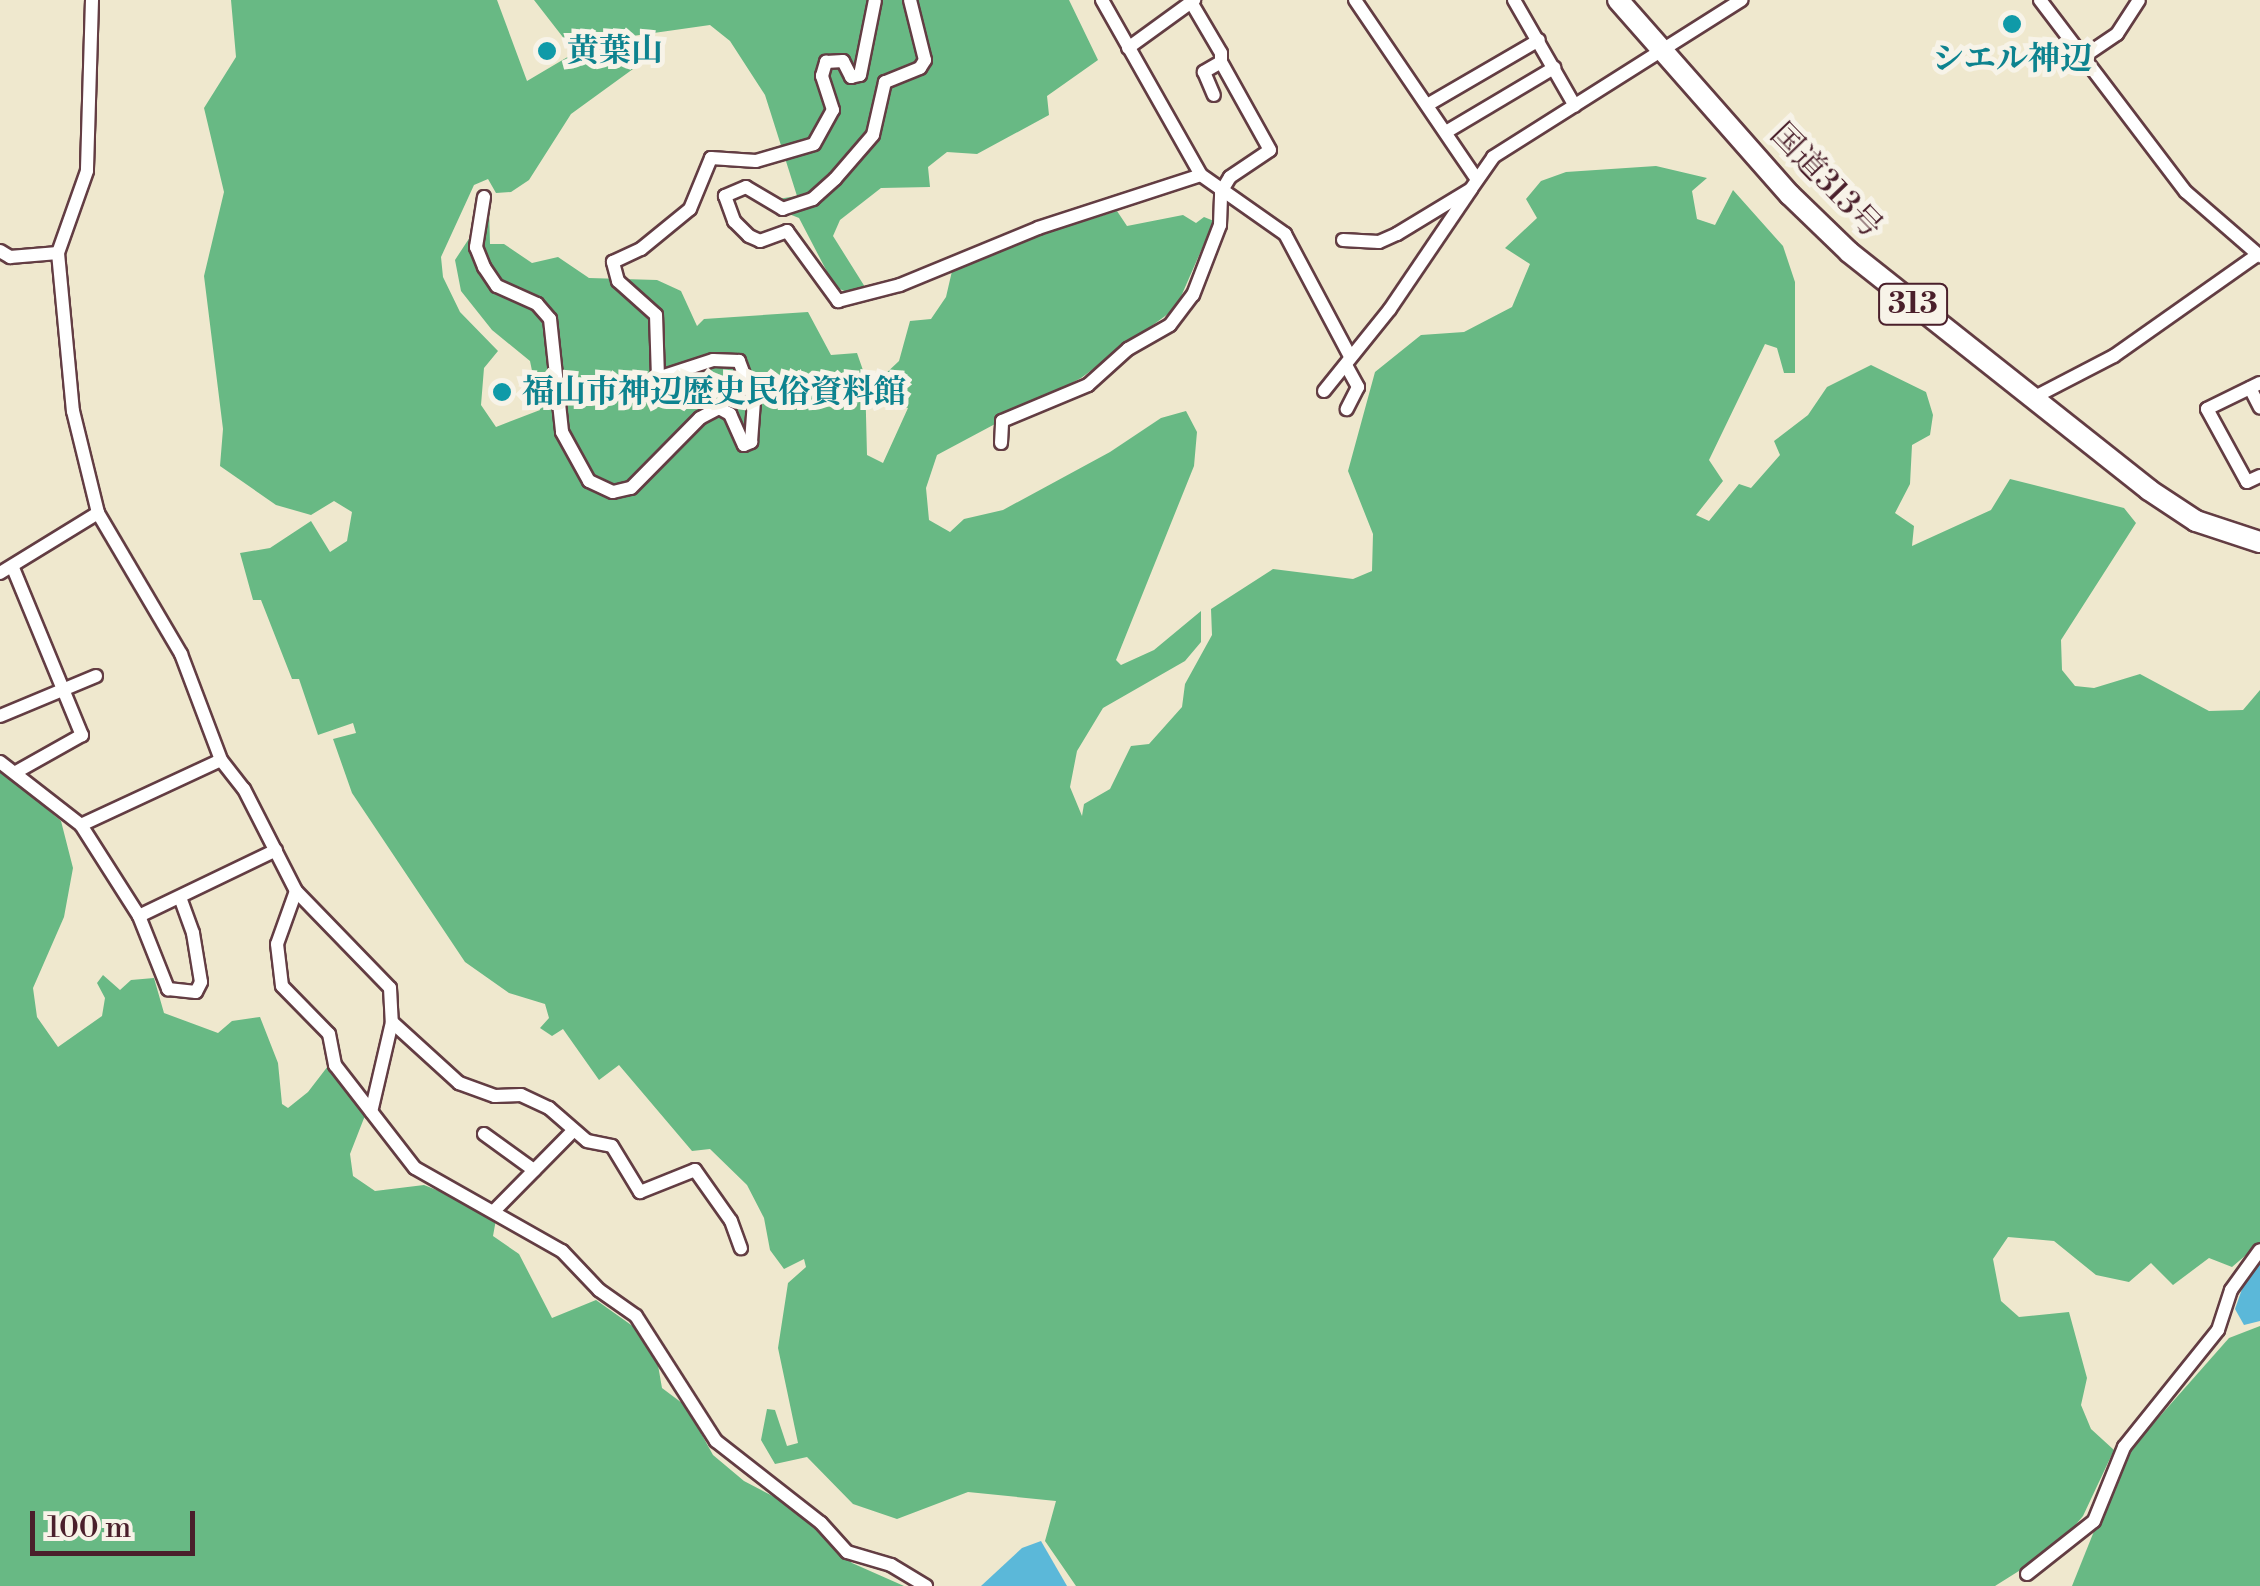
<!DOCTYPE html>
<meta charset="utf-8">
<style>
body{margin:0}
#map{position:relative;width:2260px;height:1586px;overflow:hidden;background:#efe8ce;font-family:"Libre Bodoni","Noto Serif JP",serif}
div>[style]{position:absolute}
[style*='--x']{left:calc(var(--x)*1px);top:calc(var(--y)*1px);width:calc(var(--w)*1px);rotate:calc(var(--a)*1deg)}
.forest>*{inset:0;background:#68b984}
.water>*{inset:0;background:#5bb8d9}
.roads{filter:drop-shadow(2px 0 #633d43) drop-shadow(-2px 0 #633d43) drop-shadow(0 2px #633d43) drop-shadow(0 -2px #633d43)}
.minor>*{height:12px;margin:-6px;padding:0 6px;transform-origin:6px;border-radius:6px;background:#fff}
.trunk>*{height:20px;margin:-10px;padding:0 10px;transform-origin:10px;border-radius:10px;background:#fff}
.dots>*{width:28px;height:28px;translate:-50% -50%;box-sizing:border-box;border:5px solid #f7f3e8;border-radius:50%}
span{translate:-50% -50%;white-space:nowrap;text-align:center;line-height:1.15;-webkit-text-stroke:10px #f7f3e8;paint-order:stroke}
.shield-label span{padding:2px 8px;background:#f7f3e8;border:2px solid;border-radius:8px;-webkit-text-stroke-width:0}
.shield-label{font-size:30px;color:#4a1f2b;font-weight:700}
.culture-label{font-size:32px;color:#0d838f;font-weight:700}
.left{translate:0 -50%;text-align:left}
.street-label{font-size:32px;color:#4a1f2b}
.scale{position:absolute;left:30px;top:1511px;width:165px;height:45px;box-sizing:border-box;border:5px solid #4a1f2b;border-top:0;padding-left:12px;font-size:30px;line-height:35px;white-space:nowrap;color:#4a1f2b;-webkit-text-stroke:8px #f7f3e8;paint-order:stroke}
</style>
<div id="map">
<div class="forest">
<i style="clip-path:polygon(231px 0,497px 0,527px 81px,571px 55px,609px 65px,644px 61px,571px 114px,529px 180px,511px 192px,496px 193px,488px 179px,474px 185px,441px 257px,443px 277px,460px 312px,498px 351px,484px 368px,481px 405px,496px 427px,540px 410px,530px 361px,492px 330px,461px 291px,455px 260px,489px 208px,490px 244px,504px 244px,532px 263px,558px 257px,589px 278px,657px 280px,681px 291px,697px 326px,704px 319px,808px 312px,831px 355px,857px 353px,865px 376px,867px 455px,883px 463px,908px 408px,885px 401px,881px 378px,899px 361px,910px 321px,931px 319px,946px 297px,952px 271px,978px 255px,1117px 211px,1127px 226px,1183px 215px,1196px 223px,1204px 217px,1214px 221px,1176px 308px,1081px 378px,937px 455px,926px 488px,929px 520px,950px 532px,964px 519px,1003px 510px,1110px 452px,1161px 418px,1186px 411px,1197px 432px,1194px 466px,1116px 660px,1121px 665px,1154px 650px,1201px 611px,1201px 642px,1185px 661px,1103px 708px,1077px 751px,1070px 787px,1082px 816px,1084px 804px,1110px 789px,1131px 746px,1149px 744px,1182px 707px,1185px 684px,1212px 635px,1211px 609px,1273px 569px,1353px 579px,1372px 571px,1373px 534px,1348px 471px,1375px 372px,1421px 335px,1464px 332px,1512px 307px,1530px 264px,1505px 248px,1537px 218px,1526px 199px,1541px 181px,1566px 172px,1656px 166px,1707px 178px,1692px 191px,1697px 219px,1715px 225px,1733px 190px,1783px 246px,1795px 282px,1795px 373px,1784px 373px,1777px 348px,1765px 344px,1709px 460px,1723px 481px,1696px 515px,1709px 521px,1739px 484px,1751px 488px,1780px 455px,1774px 441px,1808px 415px,1827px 387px,1871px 365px,1926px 392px,1933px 415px,1930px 435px,1912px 445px,1910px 484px,1895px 513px,1914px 526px,1912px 546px,1991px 510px,2010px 479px,2124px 508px,2136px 523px,2061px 640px,2062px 670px,2075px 686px,2094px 688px,2140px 674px,2209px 711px,2243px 710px,2260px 690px,2260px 1243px,2232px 1267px,2209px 1258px,2173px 1285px,2151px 1263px,2129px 1282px,2096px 1275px,2054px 1241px,2008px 1237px,1993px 1259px,2001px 1301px,2019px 1317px,2069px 1312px,2087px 1378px,2081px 1405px,2091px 1429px,2114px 1450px,2083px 1516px,2057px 1547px,1995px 1586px,1076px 1586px,1045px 1541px,1056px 1501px,968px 1492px,897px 1519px,853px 1504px,807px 1457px,775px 1464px,761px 1440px,767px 1409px,775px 1410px,787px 1446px,798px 1443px,778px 1348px,788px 1283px,806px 1267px,804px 1259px,784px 1269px,770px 1250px,764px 1218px,747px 1185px,710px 1149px,692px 1151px,619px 1065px,599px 1080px,563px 1029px,552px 1036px,540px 1028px,549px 1018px,545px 1004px,509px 993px,465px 962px,352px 793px,333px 739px,356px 733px,353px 723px,318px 735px,299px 679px,292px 679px,261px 600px,253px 600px,240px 553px,270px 548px,311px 521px,330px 552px,347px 541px,352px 512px,334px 501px,311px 515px,276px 505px,220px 466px,223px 429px,204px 276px,224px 192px,204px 108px,236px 57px)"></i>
<i style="clip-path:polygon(534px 0,1069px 0,1098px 60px,1047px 96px,1049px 115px,977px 154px,947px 152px,928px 167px,930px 187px,881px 188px,840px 220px,833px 236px,865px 287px,849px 293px,835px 287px,799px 218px,759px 202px,797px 196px,765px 95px,730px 41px,710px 25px,569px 45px)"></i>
<i style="clip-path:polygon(0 769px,61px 821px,73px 868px,64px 917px,33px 988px,37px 1017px,58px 1047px,102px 1016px,105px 998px,97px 983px,103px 975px,120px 990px,131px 980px,154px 978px,164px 1013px,218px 1033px,232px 1021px,260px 1017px,278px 1063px,282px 1104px,288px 1108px,308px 1092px,328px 1066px,366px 1113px,350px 1154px,353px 1176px,375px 1191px,424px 1185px,497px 1214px,493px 1236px,519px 1254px,552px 1318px,596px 1300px,634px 1327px,655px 1348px,662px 1388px,686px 1406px,713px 1455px,744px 1481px,801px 1511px,852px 1563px,904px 1586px,0 1586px)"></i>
<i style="clip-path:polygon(2260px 1326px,2260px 1586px,2072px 1586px,2121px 1464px,2138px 1441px,2229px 1338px)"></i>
</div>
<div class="water">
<i style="clip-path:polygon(2260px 1259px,2260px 1321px,2244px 1325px,2235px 1309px,2248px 1272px)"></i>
<i style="clip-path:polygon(1041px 1541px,1067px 1586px,981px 1586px,1022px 1548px)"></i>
</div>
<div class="roads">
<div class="minor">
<i style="--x:92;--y:0;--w:171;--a:91.7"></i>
<i style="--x:87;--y:171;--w:87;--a:109.5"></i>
<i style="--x:58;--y:253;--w:159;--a:84.6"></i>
<i style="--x:73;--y:411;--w:105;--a:76.2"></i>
<i style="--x:98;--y:513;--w:164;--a:59.5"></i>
<i style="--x:181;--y:654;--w:113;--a:69.3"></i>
<i style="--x:221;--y:760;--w:37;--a:52"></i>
<i style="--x:244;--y:789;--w:114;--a:63"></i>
<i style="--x:296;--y:891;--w:56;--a:109.7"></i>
<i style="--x:277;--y:944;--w:42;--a:83.2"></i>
<i style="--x:282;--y:986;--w:67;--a:45.6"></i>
<i style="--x:329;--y:1034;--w:32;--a:79"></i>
<i style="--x:335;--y:1065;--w:130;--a:52.2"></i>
<i style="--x:415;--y:1168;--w:169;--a:29.5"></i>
<i style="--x:562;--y:1251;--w:54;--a:46.5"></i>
<i style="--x:599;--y:1290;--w:45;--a:35.1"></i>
<i style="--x:636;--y:1316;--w:148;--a:57.4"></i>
<i style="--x:716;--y:1441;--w:133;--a:38"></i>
<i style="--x:821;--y:1523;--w:39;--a:48"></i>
<i style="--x:847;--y:1552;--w:46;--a:16.5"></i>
<i style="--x:891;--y:1565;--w:41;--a:31"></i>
<i style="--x:910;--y:0;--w:62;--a:76"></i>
<i style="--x:925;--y:60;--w:9;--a:122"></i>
<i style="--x:920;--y:68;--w:38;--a:158"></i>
<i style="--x:885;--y:82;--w:54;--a:102.8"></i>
<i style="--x:873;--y:135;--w:58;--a:130.8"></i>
<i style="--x:835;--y:179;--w:30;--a:138"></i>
<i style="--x:813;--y:199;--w:32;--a:162"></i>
<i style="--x:783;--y:209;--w:43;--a:-149.3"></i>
<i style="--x:746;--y:187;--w:23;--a:157"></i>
<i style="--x:725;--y:196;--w:27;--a:70"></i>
<i style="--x:734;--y:221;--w:21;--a:45"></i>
<i style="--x:749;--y:236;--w:12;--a:24"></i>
<i style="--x:760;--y:241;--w:29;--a:-20"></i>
<i style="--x:787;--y:231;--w:87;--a:53.9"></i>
<i style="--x:838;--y:301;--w:64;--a:-14.5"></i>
<i style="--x:900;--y:285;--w:149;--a:-22.4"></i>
<i style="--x:1038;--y:228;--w:171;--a:-18"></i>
<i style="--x:1102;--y:0;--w:201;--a:60.5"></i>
<i style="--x:1201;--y:175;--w:103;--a:35.1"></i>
<i style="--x:1285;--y:234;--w:138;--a:62"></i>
<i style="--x:1355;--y:0;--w:215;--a:55.8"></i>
<i style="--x:1514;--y:0;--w:122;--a:60.1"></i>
<i style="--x:2040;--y:0;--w:241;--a:52.8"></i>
<i style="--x:2186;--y:192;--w:98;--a:40.9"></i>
<i style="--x:1191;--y:2;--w:59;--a:59.5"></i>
<i style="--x:1221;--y:53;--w:9;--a:90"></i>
<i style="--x:1221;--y:62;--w:20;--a:150"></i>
<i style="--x:1204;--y:72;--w:25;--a:67"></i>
<i style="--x:1128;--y:48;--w:82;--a:-36"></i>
<i style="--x:2083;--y:57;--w:41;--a:-34.1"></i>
<i style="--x:2117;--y:34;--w:40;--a:-57.1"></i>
<i style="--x:1429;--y:104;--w:127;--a:-30.2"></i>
<i style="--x:1446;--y:132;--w:126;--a:-30.7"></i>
<i style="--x:484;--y:197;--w:51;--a:99.1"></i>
<i style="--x:476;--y:247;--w:22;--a:68"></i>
<i style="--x:484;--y:267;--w:23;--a:56"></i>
<i style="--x:497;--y:286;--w:44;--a:24.2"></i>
<i style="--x:537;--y:304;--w:20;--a:49"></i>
<i style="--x:550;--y:319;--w:114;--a:83.9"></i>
<i style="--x:562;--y:432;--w:56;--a:61.1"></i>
<i style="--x:589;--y:481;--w:26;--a:25"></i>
<i style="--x:613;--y:492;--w:18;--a:-13"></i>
<i style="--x:631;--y:488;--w:98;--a:-45.4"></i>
<i style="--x:700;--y:418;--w:21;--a:-28"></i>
<i style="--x:719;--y:408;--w:13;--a:29"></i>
<i style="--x:730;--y:414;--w:34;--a:66"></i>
<i style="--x:744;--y:445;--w:8;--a:-23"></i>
<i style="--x:751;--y:442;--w:41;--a:-85.8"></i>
<i style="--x:754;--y:401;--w:43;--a:-110.6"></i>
<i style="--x:739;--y:361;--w:26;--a:-178"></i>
<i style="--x:713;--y:360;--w:58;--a:161.9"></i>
<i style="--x:658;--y:378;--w:63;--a:-91.8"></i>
<i style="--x:656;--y:315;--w:51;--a:-138.2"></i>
<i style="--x:618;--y:281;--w:20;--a:-105"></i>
<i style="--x:613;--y:262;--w:31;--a:-25"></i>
<i style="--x:641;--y:249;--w:63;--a:-39.2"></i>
<i style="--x:690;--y:209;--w:55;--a:-67.6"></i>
<i style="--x:711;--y:158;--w:45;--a:3.8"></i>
<i style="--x:756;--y:161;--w:60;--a:-16.3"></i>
<i style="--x:814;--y:144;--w:39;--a:-61"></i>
<i style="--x:833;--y:110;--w:36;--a:-108"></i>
<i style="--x:822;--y:76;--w:15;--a:-74"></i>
<i style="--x:826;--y:62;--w:17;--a:-3"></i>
<i style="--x:843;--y:61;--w:18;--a:63"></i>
<i style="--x:851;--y:77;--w:9;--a:-13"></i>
<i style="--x:860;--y:75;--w:76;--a:-78.7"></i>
<i style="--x:1343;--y:240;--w:36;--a:3"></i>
<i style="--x:1379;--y:242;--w:20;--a:-24"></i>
<i style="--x:1397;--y:234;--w:87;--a:-31.3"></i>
<i style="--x:1471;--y:189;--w:39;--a:-55"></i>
<i style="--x:1493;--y:157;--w:294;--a:-32.3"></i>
<i style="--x:0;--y:251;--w:12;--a:31"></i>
<i style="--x:10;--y:257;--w:48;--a:-4.8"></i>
<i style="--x:1347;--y:367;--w:23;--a:61"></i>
<i style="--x:1358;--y:387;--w:25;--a:117"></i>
<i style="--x:2260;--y:383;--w:59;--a:153.9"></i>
<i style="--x:2207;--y:409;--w:83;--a:61.3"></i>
<i style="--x:2247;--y:482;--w:14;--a:-25"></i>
<i style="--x:2250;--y:388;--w:22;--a:63"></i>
<i style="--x:1324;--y:391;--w:105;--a:-51.2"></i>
<i style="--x:1390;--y:309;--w:143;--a:-55.9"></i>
<i style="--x:2031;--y:399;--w:93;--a:-27.4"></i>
<i style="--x:2114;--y:356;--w:175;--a:-35.2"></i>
<i style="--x:1001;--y:443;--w:22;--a:-87"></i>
<i style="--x:1002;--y:421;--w:93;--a:-22.7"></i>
<i style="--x:1088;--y:385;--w:54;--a:-42"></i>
<i style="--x:1128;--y:349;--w:48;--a:-29.7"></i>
<i style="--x:1170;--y:325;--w:38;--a:-53"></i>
<i style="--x:1193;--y:295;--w:75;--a:-68.9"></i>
<i style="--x:1220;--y:225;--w:33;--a:-88"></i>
<i style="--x:1221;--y:192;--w:17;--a:-59"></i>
<i style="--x:1230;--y:177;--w:48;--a:-34"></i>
<i style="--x:1270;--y:150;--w:101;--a:-119.1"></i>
<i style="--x:13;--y:568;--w:181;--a:67.6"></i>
<i style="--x:82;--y:735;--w:76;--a:150.7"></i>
<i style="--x:0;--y:573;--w:115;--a:-31.5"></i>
<i style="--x:0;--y:716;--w:104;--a:-22.6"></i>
<i style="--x:0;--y:762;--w:103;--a:37.9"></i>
<i style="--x:81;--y:825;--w:108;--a:57.5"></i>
<i style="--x:139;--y:916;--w:79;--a:68.3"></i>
<i style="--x:168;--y:989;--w:28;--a:6"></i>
<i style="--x:196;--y:992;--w:11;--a:-63"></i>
<i style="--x:201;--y:982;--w:50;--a:-99.3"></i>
<i style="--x:193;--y:933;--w:38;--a:-110"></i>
<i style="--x:81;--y:825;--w:154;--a:-24.9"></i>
<i style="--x:296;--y:891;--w:135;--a:45.9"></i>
<i style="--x:390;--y:988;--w:34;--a:87"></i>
<i style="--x:392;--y:1022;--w:92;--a:103.1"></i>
<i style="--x:139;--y:916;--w:152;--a:-25.7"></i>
<i style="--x:392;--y:1022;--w:91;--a:42.3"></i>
<i style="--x:459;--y:1083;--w:38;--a:20"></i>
<i style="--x:495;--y:1096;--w:26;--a:-2"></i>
<i style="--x:521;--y:1095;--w:31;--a:25"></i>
<i style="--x:549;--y:1108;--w:50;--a:41"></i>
<i style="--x:587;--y:1141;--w:25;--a:11"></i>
<i style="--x:612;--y:1146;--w:54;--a:58.7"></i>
<i style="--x:640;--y:1192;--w:59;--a:-21.8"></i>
<i style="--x:695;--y:1170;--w:62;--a:54.8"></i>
<i style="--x:731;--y:1221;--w:29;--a:70"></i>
<i style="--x:484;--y:1134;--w:62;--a:35.8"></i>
<i style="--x:495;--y:1210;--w:111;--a:-45.4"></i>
<i style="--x:2027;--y:1574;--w:85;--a:-38.3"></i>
<i style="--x:2094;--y:1521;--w:80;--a:-67.9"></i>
<i style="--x:2124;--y:1447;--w:150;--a:-51.2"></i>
<i style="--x:2218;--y:1330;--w:42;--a:-72"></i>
<i style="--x:2231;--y:1290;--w:49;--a:-54.1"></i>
</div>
<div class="trunk">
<i style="--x:1618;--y:0;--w:260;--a:48.6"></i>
<i style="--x:1790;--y:195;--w:82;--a:44"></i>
<i style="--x:1849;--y:252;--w:383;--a:38.4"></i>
<i style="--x:2149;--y:490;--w:56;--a:33.4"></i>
<i style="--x:2196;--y:521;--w:67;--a:18.2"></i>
</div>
</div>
<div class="dots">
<i style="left:2012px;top:24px;background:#0f9aa8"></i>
<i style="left:547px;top:51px;background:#0f9aa8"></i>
<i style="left:502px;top:392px;background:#0f9aa8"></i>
</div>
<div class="shield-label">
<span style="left:1913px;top:304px">313</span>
</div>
<div class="culture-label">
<span class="left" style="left:567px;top:51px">黄葉山</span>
<span style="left:2012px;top:59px">シエル神辺</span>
<span class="left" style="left:522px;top:392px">福山市神辺歴史民俗資料館</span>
</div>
<div class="street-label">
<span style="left:1826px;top:181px;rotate:46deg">国道313号</span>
</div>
<div class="scale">100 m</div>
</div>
